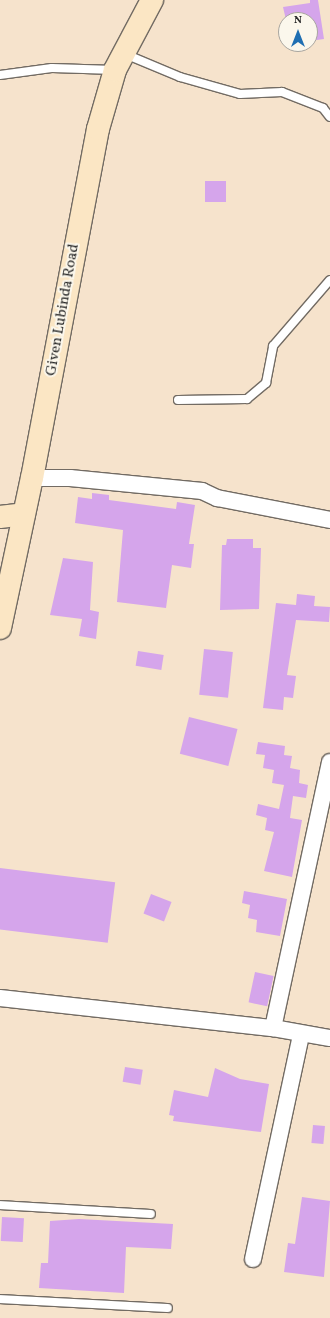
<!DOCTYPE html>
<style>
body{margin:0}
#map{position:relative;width:330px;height:1318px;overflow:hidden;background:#f6e3cc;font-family:Vollkorn,serif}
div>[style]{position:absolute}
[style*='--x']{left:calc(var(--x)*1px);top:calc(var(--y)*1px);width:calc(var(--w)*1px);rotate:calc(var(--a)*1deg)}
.building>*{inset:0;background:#d5a5eb;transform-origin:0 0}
.roads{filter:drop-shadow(1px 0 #726b63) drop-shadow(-1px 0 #726b63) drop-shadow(0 1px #726b63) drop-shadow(0 -1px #726b63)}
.lane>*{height:8px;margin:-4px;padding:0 4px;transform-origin:4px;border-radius:4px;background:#fff}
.street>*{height:16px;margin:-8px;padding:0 8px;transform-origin:8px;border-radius:8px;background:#fff}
.secondary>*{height:22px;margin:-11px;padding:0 11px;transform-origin:11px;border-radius:11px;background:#fbe6c4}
span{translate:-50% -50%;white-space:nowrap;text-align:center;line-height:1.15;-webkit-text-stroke:4px #fbf7ec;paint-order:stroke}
.street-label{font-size:15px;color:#2b2b2b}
.north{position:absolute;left:278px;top:12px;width:40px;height:40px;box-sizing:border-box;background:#fbf7ec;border:1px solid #a8a59f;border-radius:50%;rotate:0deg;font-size:11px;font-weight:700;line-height:16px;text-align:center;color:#2b2b2b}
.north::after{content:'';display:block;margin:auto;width:14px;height:18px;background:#1f6fb2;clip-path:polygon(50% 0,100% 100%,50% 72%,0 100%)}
</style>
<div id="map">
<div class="building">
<i style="clip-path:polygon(310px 0,318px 0,324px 39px,310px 41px,310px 20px,286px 20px,283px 7px,310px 3px)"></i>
<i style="left:205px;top:181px;width:21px;height:21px"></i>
<i style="clip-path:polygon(92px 493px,109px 495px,109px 500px,176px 509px,177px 502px,195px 505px,189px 544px,194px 544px,191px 568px,172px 565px,166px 608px,117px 602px,123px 530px,75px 523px,78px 497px,92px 499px)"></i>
<i style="clip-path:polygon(227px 539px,253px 539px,253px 548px,261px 548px,259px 609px,220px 610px,222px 545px,226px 545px)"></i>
<i style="clip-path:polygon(63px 558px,93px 562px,90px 610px,99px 612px,96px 639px,79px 636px,82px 619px,50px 615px)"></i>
<i style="clip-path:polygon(297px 594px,315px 596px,314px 606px,330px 607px,329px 622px,296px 620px,287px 675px,296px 676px,293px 698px,284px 697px,283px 710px,263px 708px,276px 603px,296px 605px)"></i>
<i style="left:204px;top:649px;width:29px;height:46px;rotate:6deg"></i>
<i style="left:138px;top:651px;width:26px;height:15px;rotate:9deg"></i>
<i style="left:189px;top:717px;width:50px;height:38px;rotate:14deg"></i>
<i style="clip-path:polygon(258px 742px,285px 746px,284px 755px,292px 756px,290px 768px,300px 770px,299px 783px,308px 785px,306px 798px,293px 796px,290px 818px,302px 820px,292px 877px,264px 871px,274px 832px,265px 830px,267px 818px,256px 815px,258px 804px,279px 809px,284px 785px,272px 783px,274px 770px,263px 768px,265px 755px,256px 754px)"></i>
<i style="left:0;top:868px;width:116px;height:61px;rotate:7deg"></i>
<i style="clip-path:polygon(244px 891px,287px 899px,280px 936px,256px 932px,257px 920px,248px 918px,250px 905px,242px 903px)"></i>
<i style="left:151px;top:894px;width:22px;height:21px;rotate:21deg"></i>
<i style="left:255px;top:972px;width:19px;height:31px;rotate:12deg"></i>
<i style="left:125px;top:1067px;width:18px;height:15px;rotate:9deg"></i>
<i style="clip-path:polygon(215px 1068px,240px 1079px,269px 1084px,261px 1132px,173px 1121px,174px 1116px,169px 1115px,174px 1090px,208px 1097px)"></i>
<i style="left:313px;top:1125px;width:12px;height:18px;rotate:5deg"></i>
<i style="clip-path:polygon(302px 1197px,330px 1201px,324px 1277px,284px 1272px,288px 1243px,295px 1244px)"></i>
<i style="left:2px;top:1217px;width:22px;height:24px;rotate:3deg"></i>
<i style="clip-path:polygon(79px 1219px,173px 1224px,171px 1249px,126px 1247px,124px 1293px,39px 1288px,41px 1263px,48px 1263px,50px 1221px)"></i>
</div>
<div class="roads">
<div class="lane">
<i style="--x:125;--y:54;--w:60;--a:22.7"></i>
<i style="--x:180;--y:77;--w:62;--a:15.8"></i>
<i style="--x:240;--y:94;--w:42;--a:-2.7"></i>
<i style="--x:282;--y:92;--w:44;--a:21.3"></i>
<i style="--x:323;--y:108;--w:11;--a:52"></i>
<i style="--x:0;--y:75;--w:52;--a:-7.7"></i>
<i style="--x:52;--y:68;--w:63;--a:1.8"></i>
<i style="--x:178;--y:400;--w:69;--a:-0.8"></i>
<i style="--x:247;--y:399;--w:25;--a:-40"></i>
<i style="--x:266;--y:383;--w:38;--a:-79"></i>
<i style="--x:273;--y:346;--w:87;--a:-49.2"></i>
<i style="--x:0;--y:1205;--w:151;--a:3.4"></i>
<i style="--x:0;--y:1299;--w:168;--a:3.1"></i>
</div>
<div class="street">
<i style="--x:32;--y:478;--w:38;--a:0"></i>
<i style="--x:70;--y:478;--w:133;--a:5.6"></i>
<i style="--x:202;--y:491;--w:17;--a:25"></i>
<i style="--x:217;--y:498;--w:115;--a:11"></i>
<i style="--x:0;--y:998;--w:275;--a:6.3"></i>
<i style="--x:273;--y:1028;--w:58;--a:10"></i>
<i style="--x:273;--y:1028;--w:272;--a:-77.9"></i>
<i style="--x:253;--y:1259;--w:229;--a:-77.9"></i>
</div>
<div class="secondary">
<i style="--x:0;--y:517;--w:24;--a:-7"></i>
<i style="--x:0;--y:628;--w:153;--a:-78"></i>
<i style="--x:32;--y:478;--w:355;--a:-79.3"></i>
<i style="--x:98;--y:129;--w:61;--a:-73.9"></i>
<i style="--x:115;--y:70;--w:79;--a:-62.1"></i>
</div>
</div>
<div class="street-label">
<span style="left:63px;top:310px;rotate:-80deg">Given Lubinda Road</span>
</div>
<div class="north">N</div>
</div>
